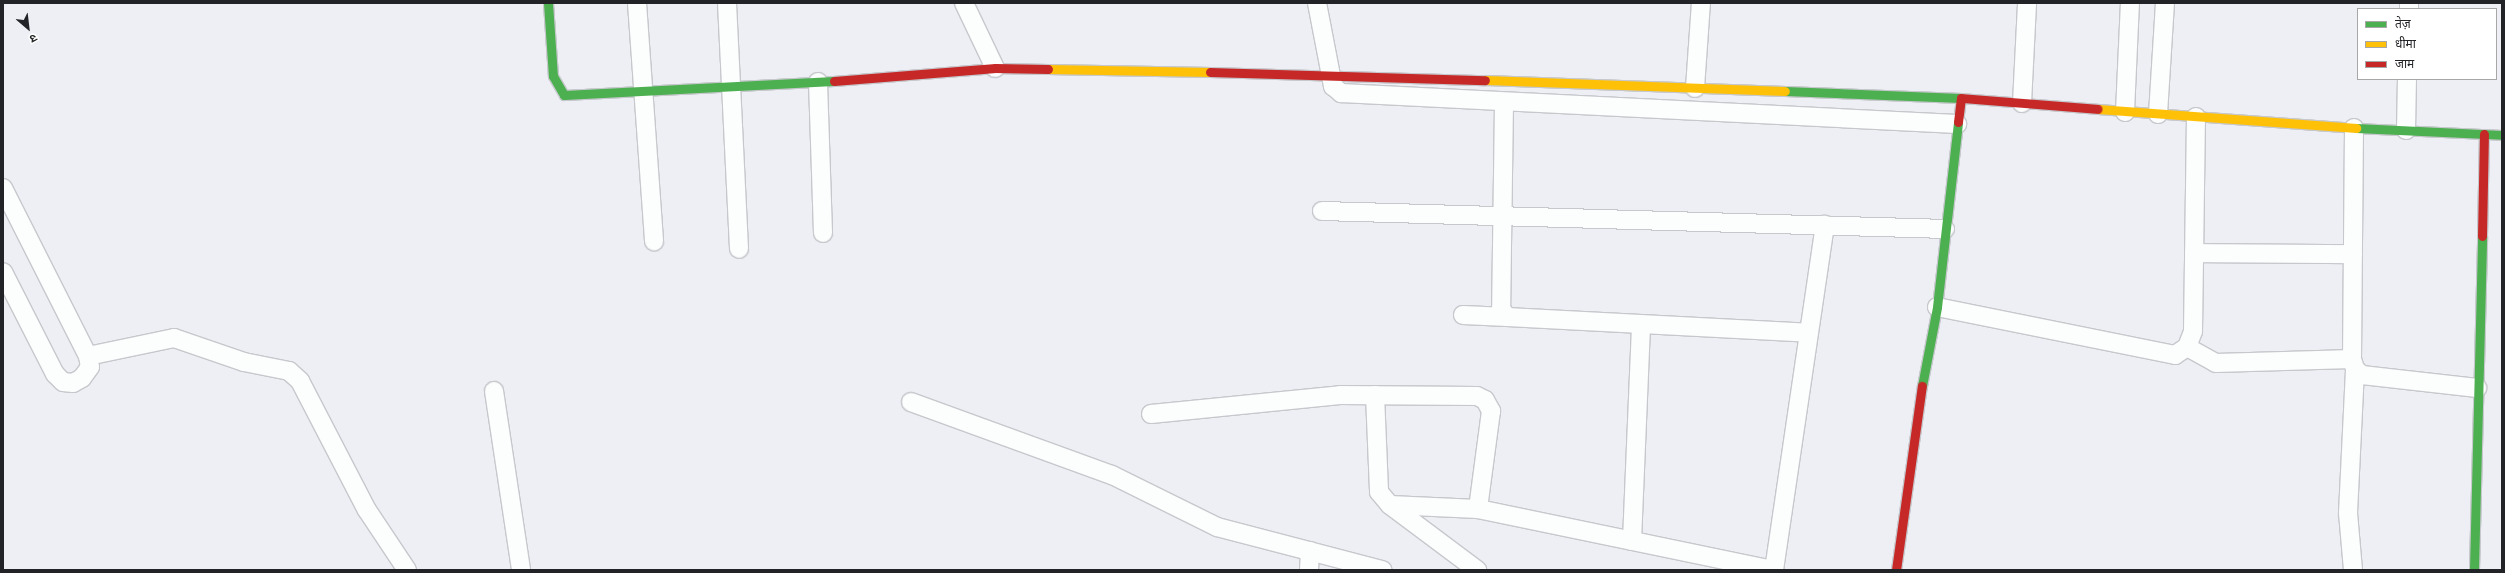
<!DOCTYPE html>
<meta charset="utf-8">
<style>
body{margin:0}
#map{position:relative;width:2505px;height:573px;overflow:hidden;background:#edeff4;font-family:Manrope,"Noto Sans Devanagari",sans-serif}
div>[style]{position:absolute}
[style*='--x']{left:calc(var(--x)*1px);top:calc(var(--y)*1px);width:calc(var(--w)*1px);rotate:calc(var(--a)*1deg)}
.roads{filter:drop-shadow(1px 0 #c6c8cc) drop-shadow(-1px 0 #c6c8cc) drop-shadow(0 1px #c6c8cc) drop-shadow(0 -1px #c6c8cc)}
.street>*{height:18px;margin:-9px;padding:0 9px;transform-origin:9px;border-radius:9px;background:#fcfdfd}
.fast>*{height:9px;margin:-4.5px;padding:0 4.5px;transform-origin:4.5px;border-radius:4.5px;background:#4caf50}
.slow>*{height:9px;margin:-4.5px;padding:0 4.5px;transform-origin:4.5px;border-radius:4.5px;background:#ffc107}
.jam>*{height:9px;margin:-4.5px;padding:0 4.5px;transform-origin:4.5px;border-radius:4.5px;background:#c62828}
span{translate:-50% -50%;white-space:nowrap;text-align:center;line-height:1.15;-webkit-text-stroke:3px #fff;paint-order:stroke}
.frame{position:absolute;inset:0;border:4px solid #222326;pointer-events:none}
.legend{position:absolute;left:2357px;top:8px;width:140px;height:72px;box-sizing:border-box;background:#fff;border:1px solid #a7a7a8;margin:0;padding:5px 7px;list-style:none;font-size:12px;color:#222326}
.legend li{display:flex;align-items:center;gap:8px;height:20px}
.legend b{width:20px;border:1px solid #a7a7a8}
.north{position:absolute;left:8px;top:8px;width:40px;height:40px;-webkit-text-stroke:3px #fff;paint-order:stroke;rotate:152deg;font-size:11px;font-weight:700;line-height:16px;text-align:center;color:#222326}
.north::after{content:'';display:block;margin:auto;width:14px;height:18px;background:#222326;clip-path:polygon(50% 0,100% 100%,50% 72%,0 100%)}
</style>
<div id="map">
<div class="roads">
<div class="street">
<i style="--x:637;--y:3;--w:239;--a:85.9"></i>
<i style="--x:727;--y:3;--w:246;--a:87.2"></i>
<i style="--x:964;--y:3;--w:72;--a:64.5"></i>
<i style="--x:1317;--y:3;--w:85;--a:79.1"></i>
<i style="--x:1333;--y:86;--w:11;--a:41"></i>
<i style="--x:1341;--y:93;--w:617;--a:2.88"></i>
<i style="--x:2409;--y:9;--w:6;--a:-90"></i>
<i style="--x:818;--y:82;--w:151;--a:88.1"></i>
<i style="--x:1695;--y:88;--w:85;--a:-86"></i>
<i style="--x:1504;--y:103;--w:206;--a:90.8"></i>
<i style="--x:1501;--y:309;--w:10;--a:53"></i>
<i style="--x:1507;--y:317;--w:302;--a:3"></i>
<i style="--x:2022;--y:103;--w:100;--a:-87.1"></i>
<i style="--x:2125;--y:112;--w:109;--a:-87.4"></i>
<i style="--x:2158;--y:114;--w:111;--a:-86.4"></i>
<i style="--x:2354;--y:128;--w:231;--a:90.5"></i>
<i style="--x:2352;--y:359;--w:10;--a:73"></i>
<i style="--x:2355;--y:369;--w:9;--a:41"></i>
<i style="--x:2362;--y:375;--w:116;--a:6.4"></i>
<i style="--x:2406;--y:130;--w:51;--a:-88.9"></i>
<i style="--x:3;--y:188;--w:188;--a:63.2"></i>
<i style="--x:88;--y:356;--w:11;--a:80"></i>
<i style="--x:90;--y:367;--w:14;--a:126"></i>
<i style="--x:82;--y:378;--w:10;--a:151"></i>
<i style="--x:73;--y:383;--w:10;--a:-174"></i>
<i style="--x:63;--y:382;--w:11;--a:-135"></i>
<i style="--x:55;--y:374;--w:114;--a:-117"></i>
<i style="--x:1322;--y:211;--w:623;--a:1.65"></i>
<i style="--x:2194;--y:253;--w:159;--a:0.4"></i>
<i style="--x:1937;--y:307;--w:243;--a:11.4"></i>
<i style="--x:2175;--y:355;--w:14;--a:-34"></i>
<i style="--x:2187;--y:347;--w:17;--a:-69"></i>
<i style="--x:2193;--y:331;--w:214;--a:-89.2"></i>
<i style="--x:1463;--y:315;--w:44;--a:2.6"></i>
<i style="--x:2187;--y:347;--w:33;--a:29"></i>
<i style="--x:2216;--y:363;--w:136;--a:-1.7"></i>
<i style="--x:88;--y:356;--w:88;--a:-11.8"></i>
<i style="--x:174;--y:338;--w:74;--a:18.9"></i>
<i style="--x:244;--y:362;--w:46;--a:11.3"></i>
<i style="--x:289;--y:371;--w:15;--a:42"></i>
<i style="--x:300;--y:381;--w:145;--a:62.6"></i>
<i style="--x:367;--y:510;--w:72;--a:56.3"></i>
<i style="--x:494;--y:391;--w:181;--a:81.4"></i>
<i style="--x:1375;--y:395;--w:97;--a:87.6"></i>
<i style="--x:1379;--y:492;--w:17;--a:50"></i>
<i style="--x:1390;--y:505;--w:109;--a:36.8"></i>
<i style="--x:911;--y:402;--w:214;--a:20"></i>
<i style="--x:1112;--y:475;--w:117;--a:26.3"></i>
<i style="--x:1217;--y:527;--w:171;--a:14.6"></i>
<i style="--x:1151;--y:414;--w:190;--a:-5.7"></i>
<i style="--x:1340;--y:395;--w:137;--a:0.4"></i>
<i style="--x:1477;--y:396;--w:9;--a:27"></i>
<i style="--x:1485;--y:400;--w:13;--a:61"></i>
<i style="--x:1491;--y:411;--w:99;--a:97.6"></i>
<i style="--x:1390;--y:505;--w:88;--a:2.6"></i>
<i style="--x:1478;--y:509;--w:301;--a:11.7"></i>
<i style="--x:1632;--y:541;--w:215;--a:-87.6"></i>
<i style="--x:1309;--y:570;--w:19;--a:-87"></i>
<i style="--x:1774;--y:570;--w:349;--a:-81.6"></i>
<i style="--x:2353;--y:570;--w:57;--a:-95"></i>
<i style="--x:2348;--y:513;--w:144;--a:-87.2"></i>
</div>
<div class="fast">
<i style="--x:548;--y:3;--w:73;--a:86.1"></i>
<i style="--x:553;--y:76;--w:22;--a:60"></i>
<i style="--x:564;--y:95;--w:270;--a:-3"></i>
<i style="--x:1785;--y:91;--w:176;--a:2.3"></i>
<i style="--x:2356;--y:128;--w:146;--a:2.7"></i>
<i style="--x:1922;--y:386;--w:80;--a:-79.2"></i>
<i style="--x:1937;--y:307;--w:186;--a:-83.5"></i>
<i style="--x:2474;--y:570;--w:334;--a:-88.6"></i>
</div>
<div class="slow">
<i style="--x:1048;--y:69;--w:162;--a:1.1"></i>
<i style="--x:1485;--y:80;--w:300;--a:2.1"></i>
<i style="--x:2098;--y:109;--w:259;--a:4.2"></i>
</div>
<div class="jam">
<i style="--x:1210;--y:72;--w:275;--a:1.7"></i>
<i style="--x:834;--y:81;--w:162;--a:-4.6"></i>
<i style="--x:995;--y:68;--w:53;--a:1.1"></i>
<i style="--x:1958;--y:122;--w:24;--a:-83"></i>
<i style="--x:1961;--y:98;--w:137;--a:4.6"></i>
<i style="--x:2482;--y:236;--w:102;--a:-88.9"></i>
<i style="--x:1896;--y:570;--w:186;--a:-82"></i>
</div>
</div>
<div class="frame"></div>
<ul class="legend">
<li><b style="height:5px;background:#4caf50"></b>तेज़</li>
<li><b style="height:5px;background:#ffc107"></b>धीमा</li>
<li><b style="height:5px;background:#c62828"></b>जाम</li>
</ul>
<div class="north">उ</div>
</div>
